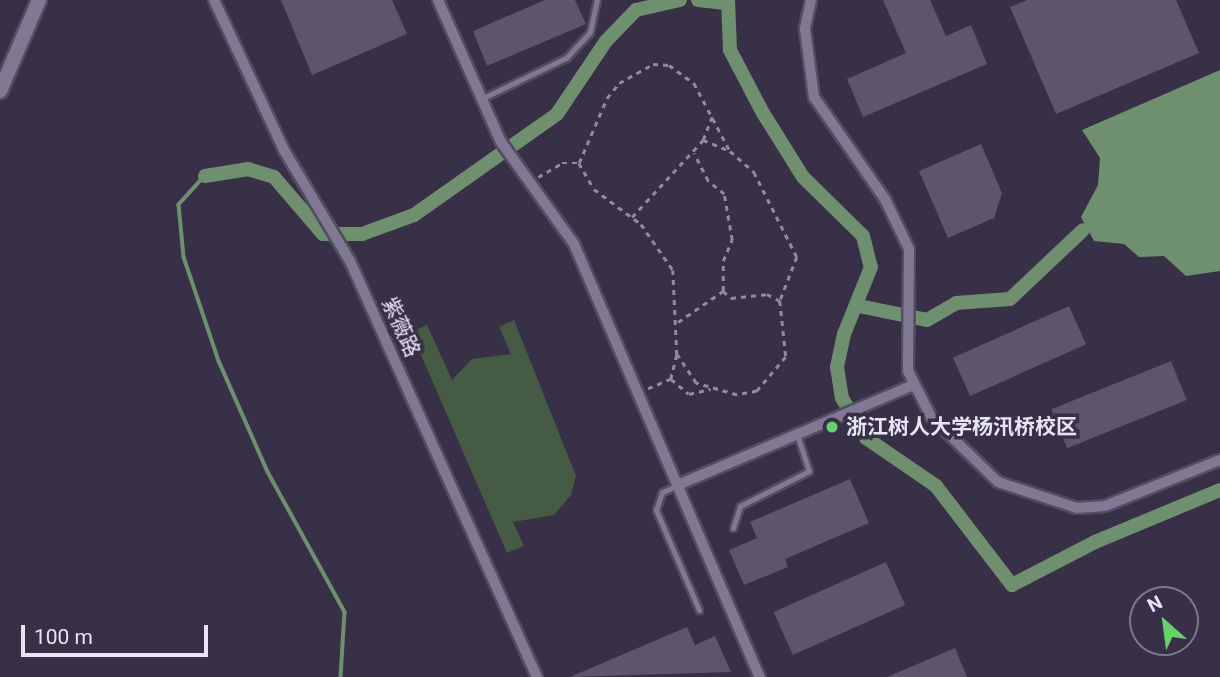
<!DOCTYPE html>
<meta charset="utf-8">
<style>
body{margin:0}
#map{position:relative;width:1220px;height:677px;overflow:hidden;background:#373047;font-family:Roboto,"Noto Sans SC",sans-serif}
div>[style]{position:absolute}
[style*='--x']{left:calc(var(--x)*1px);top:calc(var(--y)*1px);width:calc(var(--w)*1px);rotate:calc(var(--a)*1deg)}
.green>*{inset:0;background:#455b44}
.water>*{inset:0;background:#6f906f}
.stream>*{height:3.5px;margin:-1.75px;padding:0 1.75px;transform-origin:1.75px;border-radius:1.75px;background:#6f906f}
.canal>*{height:14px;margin:-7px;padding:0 7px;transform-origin:7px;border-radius:7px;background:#6f906f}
.building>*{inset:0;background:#5c556d;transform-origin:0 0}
.path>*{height:2.5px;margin-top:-1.25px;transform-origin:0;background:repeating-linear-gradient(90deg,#918b9e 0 5px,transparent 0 10px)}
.roads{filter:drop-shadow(2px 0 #534d60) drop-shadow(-2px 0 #534d60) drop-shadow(0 2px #534d60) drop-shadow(0 -2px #534d60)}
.service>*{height:5px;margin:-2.5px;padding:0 2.5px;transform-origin:2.5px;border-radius:2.5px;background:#817993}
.minor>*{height:10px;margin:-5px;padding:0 5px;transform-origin:5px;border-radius:5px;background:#817993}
.tertiary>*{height:14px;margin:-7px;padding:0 7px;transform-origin:7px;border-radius:7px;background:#817993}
.dots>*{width:19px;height:19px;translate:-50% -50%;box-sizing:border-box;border:4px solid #373047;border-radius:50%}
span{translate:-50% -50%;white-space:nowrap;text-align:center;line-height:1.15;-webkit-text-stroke:7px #373047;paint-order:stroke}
.street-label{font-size:21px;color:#e8e4f2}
.poi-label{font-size:21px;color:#e8e4f2;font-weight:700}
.left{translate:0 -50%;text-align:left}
.north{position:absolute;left:1129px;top:586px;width:70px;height:70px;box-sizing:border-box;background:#373047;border:2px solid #7e788b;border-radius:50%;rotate:332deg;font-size:19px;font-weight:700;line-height:28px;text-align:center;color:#e8e4f2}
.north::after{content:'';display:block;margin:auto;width:24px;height:32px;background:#64d468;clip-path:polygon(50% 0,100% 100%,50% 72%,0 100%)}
.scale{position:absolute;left:21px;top:625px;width:187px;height:32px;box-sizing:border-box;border:4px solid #e8e4f2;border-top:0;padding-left:9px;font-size:21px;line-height:24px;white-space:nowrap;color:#e8e4f2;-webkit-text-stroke:5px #373047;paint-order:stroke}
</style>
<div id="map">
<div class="green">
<i style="clip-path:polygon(514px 320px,576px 476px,571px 495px,554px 515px,513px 522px,524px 546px,507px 553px,411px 332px,427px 325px,452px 380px,472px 359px,511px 354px,499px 327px)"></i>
</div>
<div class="water">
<i style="clip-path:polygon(1220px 70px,1220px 271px,1186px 276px,1164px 256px,1139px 257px,1124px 244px,1094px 241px,1081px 217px,1098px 185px,1100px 158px,1082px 130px)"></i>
</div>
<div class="stream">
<i style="--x:205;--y:176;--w:39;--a:132"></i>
<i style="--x:179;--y:205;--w:52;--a:84.5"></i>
<i style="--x:184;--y:257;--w:110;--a:71.4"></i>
<i style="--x:219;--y:361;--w:121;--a:66.2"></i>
<i style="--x:268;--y:472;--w:160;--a:61.2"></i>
<i style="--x:345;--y:612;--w:65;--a:93.5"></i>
</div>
<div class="canal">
<i style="--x:698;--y:0;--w:28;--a:6"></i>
<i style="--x:728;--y:0;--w:50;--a:87.7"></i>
<i style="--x:730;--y:50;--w:71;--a:62.4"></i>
<i style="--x:763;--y:113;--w:75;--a:58"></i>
<i style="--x:803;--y:177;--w:84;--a:44.5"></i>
<i style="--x:863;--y:236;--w:32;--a:76"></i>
<i style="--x:871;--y:267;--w:72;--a:111.9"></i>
<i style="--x:844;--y:334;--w:34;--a:102"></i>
<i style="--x:837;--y:367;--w:31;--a:81"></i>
<i style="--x:842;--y:398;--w:47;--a:59"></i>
<i style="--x:866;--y:438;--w:85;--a:34.4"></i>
<i style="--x:936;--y:486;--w:125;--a:52.5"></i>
<i style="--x:1012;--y:585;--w:93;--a:-27.4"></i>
<i style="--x:1095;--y:542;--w:135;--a:-22.6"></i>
<i style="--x:205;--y:176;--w:44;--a:-9.2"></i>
<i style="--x:248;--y:169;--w:27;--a:17"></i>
<i style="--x:274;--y:177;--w:75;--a:49.3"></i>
<i style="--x:323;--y:234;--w:39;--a:0"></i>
<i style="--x:362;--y:234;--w:55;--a:-20.1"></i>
<i style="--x:414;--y:215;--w:175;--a:-35.2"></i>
<i style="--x:557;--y:114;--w:88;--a:-56.1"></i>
<i style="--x:606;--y:41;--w:43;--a:-45.9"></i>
<i style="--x:636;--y:10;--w:45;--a:-12.8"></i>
<i style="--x:859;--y:306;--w:69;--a:11.6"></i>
<i style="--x:927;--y:320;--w:34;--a:-30"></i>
<i style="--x:956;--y:303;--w:54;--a:-4.2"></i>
<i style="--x:1010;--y:299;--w:100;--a:-43.4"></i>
</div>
<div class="building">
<i style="clip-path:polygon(281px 0,392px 0,407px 34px,312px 75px)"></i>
<i style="clip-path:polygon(545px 0,575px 0,586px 24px,487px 66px,473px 31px)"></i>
<i style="clip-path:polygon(883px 0,930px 0,946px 36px,971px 25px,987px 64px,863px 117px,847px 79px,906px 53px)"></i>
<i style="clip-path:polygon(1027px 0,1176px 0,1199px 53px,1056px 114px,1010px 7px)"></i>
<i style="clip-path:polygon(981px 144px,1002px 193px,994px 218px,948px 238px,919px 171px)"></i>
<i style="left:1069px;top:306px;width:42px;height:127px;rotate:66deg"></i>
<i style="left:1171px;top:361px;width:42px;height:129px;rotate:68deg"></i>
<i style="clip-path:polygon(850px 479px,869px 523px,785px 559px,788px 567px,744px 585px,729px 550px,757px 538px,750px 522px)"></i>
<i style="left:886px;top:562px;width:47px;height:123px;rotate:66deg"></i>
<i style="clip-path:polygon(687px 627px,695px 645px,715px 636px,731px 672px,570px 677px)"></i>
<i style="clip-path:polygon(955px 648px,967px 677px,887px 677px)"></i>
</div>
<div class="path">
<i style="--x:703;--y:140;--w:25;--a:-69"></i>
<i style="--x:579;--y:163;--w:71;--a:-66.7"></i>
<i style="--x:607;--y:98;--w:19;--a:-51"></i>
<i style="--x:619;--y:83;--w:39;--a:-29"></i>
<i style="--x:653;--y:64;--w:16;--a:4"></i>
<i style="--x:669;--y:65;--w:31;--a:36"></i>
<i style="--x:694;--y:83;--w:77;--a:62.1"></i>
<i style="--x:538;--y:177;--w:28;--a:-30"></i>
<i style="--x:562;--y:163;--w:17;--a:0"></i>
<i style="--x:579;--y:163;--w:30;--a:60"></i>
<i style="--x:594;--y:189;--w:59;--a:36.7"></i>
<i style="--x:641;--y:224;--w:56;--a:55.2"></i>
<i style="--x:673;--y:270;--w:85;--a:87.3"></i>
<i style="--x:677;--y:355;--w:25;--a:104"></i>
<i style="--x:671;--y:379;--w:25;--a:157"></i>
<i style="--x:632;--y:217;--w:105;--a:-47.3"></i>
<i style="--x:703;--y:140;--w:29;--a:22"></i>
<i style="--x:730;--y:151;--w:32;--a:41"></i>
<i style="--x:754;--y:172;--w:95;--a:63.2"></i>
<i style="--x:797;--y:257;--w:47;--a:111.1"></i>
<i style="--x:780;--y:301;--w:56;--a:83.9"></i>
<i style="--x:786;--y:357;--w:45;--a:130.5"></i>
<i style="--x:757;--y:391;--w:20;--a:169"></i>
<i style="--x:737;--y:395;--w:43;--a:-163.7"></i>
<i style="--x:696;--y:383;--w:34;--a:-124"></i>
<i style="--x:723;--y:291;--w:11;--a:41"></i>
<i style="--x:731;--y:298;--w:36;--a:-6"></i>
<i style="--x:767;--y:294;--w:15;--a:28"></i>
<i style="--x:678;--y:322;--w:55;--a:-34.6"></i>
<i style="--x:723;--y:291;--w:30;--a:-90"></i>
<i style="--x:723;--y:261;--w:23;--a:-67"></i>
<i style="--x:732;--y:240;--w:47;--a:-99.9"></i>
<i style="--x:724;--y:194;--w:21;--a:-141"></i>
<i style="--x:708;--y:181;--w:31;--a:-117"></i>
<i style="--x:671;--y:379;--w:23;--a:40"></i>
<i style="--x:689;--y:394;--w:22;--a:-13"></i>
</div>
<div class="roads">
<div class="service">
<i style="--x:481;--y:99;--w:94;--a:-25.8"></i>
<i style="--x:566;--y:58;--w:35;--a:-47"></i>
<i style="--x:590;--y:32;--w:33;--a:-78"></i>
<i style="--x:678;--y:485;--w:17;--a:156"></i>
<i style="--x:662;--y:492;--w:19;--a:108"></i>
<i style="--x:656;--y:510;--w:109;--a:66.7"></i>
<i style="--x:733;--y:528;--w:23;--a:-72"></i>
<i style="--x:740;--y:506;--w:77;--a:-26.9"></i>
<i style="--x:809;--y:471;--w:39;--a:-108"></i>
</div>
<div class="minor">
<i style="--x:214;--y:0;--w:166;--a:65"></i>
<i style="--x:284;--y:150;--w:129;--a:59.3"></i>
<i style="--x:350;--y:261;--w:456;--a:65.8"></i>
<i style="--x:438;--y:0;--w:155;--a:66.1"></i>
<i style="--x:501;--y:142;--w:125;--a:54.4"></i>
<i style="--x:574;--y:244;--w:471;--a:66.8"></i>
<i style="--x:811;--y:0;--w:30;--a:102"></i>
<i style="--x:805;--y:29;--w:69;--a:82.5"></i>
<i style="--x:814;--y:97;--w:124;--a:55.2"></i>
<i style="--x:885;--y:199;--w:55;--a:64.4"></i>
<i style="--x:909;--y:249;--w:122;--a:90.5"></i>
<i style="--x:908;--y:371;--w:51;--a:63.4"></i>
<i style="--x:931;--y:417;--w:93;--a:44.1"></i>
<i style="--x:998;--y:482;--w:83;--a:18.2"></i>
<i style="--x:1077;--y:508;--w:28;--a:-4"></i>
<i style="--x:1105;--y:506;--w:124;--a:-21.8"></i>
<i style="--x:678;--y:485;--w:253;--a:-23"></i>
</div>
<div class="tertiary">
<i style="--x:0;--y:91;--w:99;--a:-66.8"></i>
</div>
</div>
<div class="dots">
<i style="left:832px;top:427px;background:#64d468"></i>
</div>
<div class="street-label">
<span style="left:401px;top:327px;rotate:66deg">紫薇路</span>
</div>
<div class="poi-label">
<span class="left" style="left:846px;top:427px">浙江树人大学杨汛桥校区</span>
</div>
<div class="north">N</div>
<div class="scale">100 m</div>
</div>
